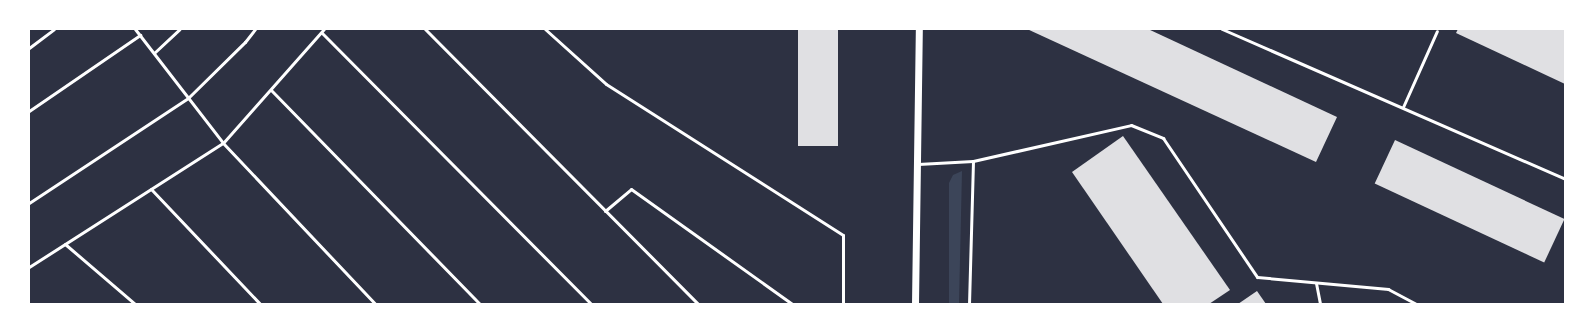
<!DOCTYPE html>
<style>
body{margin:0}
#map{position:relative;width:1594px;height:333px;overflow:hidden;background:#2d3142;font-family:"Work Sans",sans-serif}
div>[style]{position:absolute}
[style*='--x']{left:calc(var(--x)*1px);top:calc(var(--y)*1px);width:calc(var(--w)*1px);rotate:calc(var(--a)*1deg)}
.green>*{inset:0;background:#3c4559}
.building>*{inset:0;background:#e0e0e3;transform-origin:0 0}
.service>*{height:3px;margin:-1.5px;padding:0 1.5px;transform-origin:1.5px;border-radius:1.5px;background:#fff}
.tertiary>*{height:7px;margin:-3.5px;padding:0 3.5px;transform-origin:3.5px;border-radius:3.5px;background:#fff}
span{translate:-50% -50%;white-space:nowrap;text-align:center;line-height:1.15;-webkit-text-stroke:3px #fff;paint-order:stroke}
.frame{position:absolute;inset:0;border:30px solid #fff;pointer-events:none}
</style>
<div id="map">
<div class="green">
<i style="clip-path:polygon(962px 171px,959px 304px,949px 304px,949px 183px,953px 175px)"></i>
</div>
<div class="building">
<i style="left:798px;top:29px;width:40px;height:117px"></i>
<i style="clip-path:polygon(1027px 29px,1148px 29px,1337px 117px,1316px 162px)"></i>
<i style="clip-path:polygon(1458px 29px,1565px 29px,1565px 84px,1456px 33px)"></i>
<i style="clip-path:polygon(1123px 136px,1230px 290px,1209px 304px,1163px 304px,1072px 172px)"></i>
<i style="left:1395px;top:140px;width:187px;height:48px;rotate:25deg"></i>
<i style="clip-path:polygon(1257px 291px,1266px 304px,1238px 304px)"></i>
</div>
<div class="service">
<i style="--x:135;--y:29;--w:144;--a:52.3"></i>
<i style="--x:223;--y:143;--w:221;--a:46.6"></i>
<i style="--x:425;--y:29;--w:387;--a:45.2"></i>
<i style="--x:545;--y:29;--w:82;--a:42"></i>
<i style="--x:606;--y:84;--w:281;--a:32.5"></i>
<i style="--x:843;--y:235;--w:69;--a:90"></i>
<i style="--x:1222;--y:29;--w:374;--a:23.6"></i>
<i style="--x:322;--y:33;--w:382;--a:45.2"></i>
<i style="--x:29;--y:48;--w:31;--a:-37"></i>
<i style="--x:154;--y:53;--w:35;--a:-43"></i>
<i style="--x:271;--y:90;--w:299;--a:45.7"></i>
<i style="--x:1403;--y:107;--w:83;--a:-65.9"></i>
<i style="--x:29;--y:111;--w:135;--a:-34.4"></i>
<i style="--x:973;--y:161;--w:162;--a:-12.8"></i>
<i style="--x:1131;--y:125;--w:35;--a:22"></i>
<i style="--x:1163;--y:138;--w:168;--a:55.9"></i>
<i style="--x:1257;--y:277;--w:132;--a:5.2"></i>
<i style="--x:1388;--y:289;--w:32;--a:28"></i>
<i style="--x:918;--y:164;--w:55;--a:-3.1"></i>
<i style="--x:973;--y:161;--w:143;--a:91.6"></i>
<i style="--x:151;--y:189;--w:158;--a:46.5"></i>
<i style="--x:29;--y:203;--w:191;--a:-33.4"></i>
<i style="--x:188;--y:98;--w:80;--a:-44.5"></i>
<i style="--x:245;--y:42;--w:16;--a:-52"></i>
<i style="--x:605;--y:211;--w:34;--a:-40"></i>
<i style="--x:631;--y:189;--w:198;--a:35.5"></i>
<i style="--x:65;--y:244;--w:92;--a:40.6"></i>
<i style="--x:29;--y:267;--w:230;--a:-32.6"></i>
<i style="--x:223;--y:143;--w:152;--a:-48.5"></i>
<i style="--x:1316;--y:283;--w:21;--a:79"></i>
</div>
<div class="tertiary">
<i style="--x:915;--y:304;--w:275;--a:-89.2"></i>
</div>
<div class="frame"></div>
</div>
